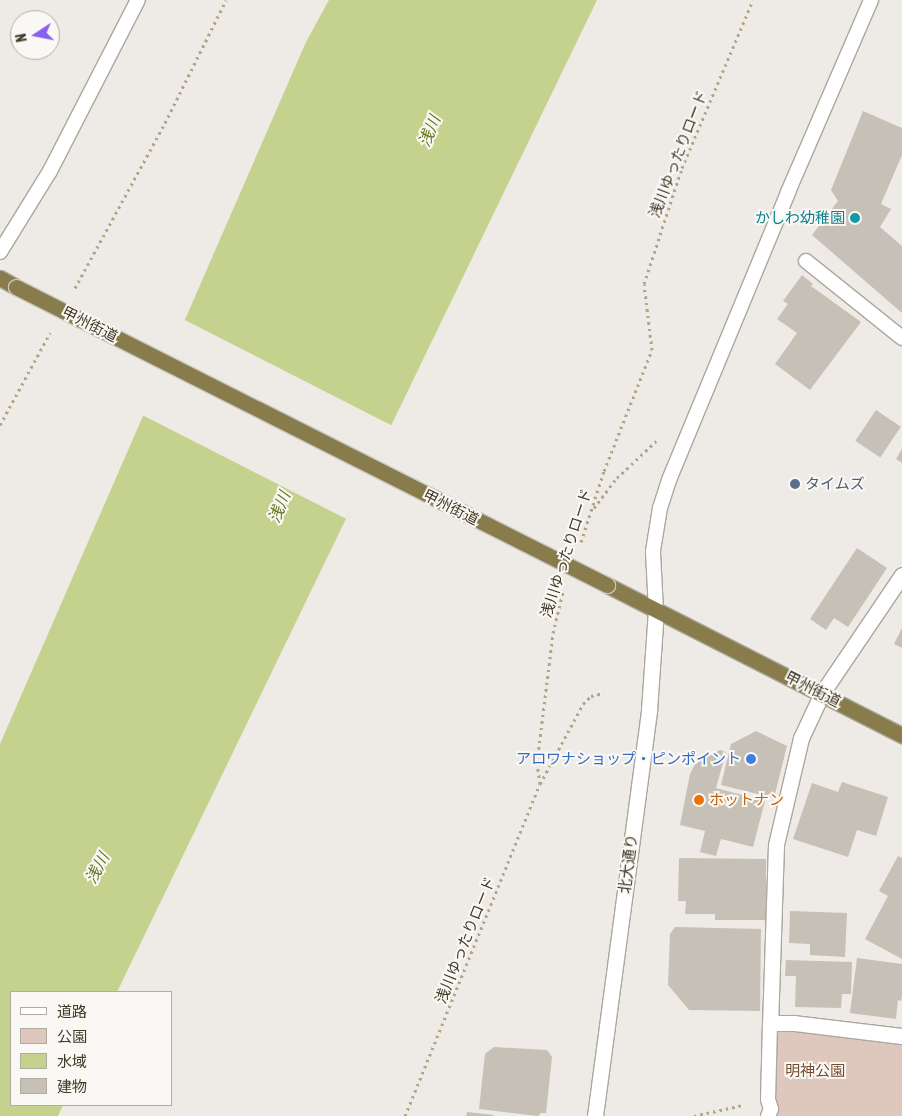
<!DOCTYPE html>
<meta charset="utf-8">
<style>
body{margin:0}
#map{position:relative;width:902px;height:1116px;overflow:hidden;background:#eeeae5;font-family:"Asap Condensed","Noto Sans JP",sans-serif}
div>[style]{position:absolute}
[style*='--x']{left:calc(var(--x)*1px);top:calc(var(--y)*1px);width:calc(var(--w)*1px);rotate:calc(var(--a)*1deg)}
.green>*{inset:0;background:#dec8be}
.water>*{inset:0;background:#c5d28d}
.pier>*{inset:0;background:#eeeae5;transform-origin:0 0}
.building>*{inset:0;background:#c6c0b7;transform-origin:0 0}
.path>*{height:3px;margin-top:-1.5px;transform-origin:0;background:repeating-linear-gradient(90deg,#b1a585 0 2.5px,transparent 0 6.5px)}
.roads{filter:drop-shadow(1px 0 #aca79c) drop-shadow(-1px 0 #aca79c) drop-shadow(0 1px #aca79c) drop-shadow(0 -1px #aca79c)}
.service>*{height:14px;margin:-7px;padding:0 7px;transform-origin:7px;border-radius:7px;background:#fff}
.minor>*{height:15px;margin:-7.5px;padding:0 7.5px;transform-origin:7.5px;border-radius:7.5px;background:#fff}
.tertiary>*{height:15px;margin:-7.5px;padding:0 7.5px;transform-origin:7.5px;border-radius:7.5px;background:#fff}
.trunk>*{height:15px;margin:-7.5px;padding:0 7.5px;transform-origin:7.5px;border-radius:7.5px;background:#887c4c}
.bridges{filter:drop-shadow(1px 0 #cac8c2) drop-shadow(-1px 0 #cac8c2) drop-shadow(0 1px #cac8c2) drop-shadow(0 -1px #cac8c2)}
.trunk-bridge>*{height:15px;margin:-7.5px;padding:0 7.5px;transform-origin:7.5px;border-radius:7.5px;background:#887c4c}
.dots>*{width:14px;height:14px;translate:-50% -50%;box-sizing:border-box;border:2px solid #faf8f5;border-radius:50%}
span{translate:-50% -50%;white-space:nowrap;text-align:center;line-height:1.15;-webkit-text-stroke:4px #faf8f5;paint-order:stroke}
.street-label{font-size:15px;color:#403924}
.culture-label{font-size:15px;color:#0d838f}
.right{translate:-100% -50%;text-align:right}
.service-label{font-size:15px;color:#4e5e75}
.left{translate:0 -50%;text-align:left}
.shop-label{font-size:15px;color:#366cbe}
.food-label{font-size:15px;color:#c56008}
.park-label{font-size:15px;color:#774c2e}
.water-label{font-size:16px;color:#65771c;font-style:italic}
.legend{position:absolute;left:10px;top:991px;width:162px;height:115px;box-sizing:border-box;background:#faf8f5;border:1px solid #b0aca1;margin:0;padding:6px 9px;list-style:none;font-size:15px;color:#403924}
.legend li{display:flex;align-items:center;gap:10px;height:25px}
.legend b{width:25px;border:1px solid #b0aca1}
.north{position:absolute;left:10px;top:10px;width:50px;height:50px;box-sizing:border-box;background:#faf8f5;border:1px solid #b0aca1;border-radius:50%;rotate:259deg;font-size:14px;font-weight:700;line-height:20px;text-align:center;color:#403924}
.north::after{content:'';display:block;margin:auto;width:18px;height:22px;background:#885ff1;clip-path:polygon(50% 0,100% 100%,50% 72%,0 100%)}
</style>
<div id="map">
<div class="green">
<i style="clip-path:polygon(770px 1023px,902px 1036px,902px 1116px,768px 1116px)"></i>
</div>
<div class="water">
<i style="clip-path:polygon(329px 0,597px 0,117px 992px,11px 992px,11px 1105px,63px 1105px,58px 1116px,0 1116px,0 744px,306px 42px)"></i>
</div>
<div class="pier">
<i style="left:183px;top:319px;width:236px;height:104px;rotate:27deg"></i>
</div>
<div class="building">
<i style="clip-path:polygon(863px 111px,902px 128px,902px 155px,881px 204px,891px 209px,880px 227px,902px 246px,902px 313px,812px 235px,838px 201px,831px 190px)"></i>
<i style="clip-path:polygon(802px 275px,813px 284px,811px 286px,861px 322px,810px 390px,775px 364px,797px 333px,777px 319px,788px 304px,783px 301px)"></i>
<i style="left:876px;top:410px;width:30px;height:37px;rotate:34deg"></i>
<i style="clip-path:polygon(902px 449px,902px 463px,896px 459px)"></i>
<i style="clip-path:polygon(857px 548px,887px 568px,848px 627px,834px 618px,826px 630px,810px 619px)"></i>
<i style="clip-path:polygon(902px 628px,902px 648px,894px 644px)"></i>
<i style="clip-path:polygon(756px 731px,787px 746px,774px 798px,721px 785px,731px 744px)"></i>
<i style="clip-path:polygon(720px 750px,726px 752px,716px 788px,765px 801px,753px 847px,721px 839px,716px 856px,700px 852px,705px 831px,680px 825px,690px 774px,695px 764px)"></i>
<i style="clip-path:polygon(842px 782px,888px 797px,876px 836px,857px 830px,848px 857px,793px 839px,812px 783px,838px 792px)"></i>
<i style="clip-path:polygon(898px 856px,902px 858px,902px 959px,865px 939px,888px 896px,879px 891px)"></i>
<i style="clip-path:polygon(679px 858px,766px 859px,766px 920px,715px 920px,715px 914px,685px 914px,686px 901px,678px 901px)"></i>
<i style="clip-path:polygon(790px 911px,847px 913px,845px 957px,810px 955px,810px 944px,789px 943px)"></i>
<i style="clip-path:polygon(675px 927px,761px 929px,760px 1011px,689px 1010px,668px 985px,670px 934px)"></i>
<i style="clip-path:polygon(857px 958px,902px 964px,902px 996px,901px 1001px,898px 1000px,896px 1019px,850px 1013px)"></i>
<i style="clip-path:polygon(786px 960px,852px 962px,851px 994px,842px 994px,841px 1008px,795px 1007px,796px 976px,785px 976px)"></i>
<i style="clip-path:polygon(494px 1047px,547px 1050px,552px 1057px,546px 1113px,541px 1113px,538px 1116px,479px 1109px,485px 1054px)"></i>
<i style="clip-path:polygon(467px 1112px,494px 1115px,494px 1116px,466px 1116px)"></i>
</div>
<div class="path">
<i style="--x:75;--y:288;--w:188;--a:-61.4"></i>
<i style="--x:165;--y:123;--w:137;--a:-63.6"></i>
<i style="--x:0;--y:425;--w:105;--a:-61.5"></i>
<i style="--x:594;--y:508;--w:38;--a:-53"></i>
<i style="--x:617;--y:478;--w:54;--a:-43.5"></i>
<i style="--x:581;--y:542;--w:75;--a:-72.1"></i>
<i style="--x:604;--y:471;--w:130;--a:-68.4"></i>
<i style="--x:652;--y:350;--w:66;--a:-96.9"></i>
<i style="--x:644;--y:284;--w:122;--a:-71.9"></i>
<i style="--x:682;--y:168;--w:182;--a:-67.1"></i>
<i style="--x:540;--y:784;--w:22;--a:-98"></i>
<i style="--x:537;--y:762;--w:130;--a:-82.9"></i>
<i style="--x:553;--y:633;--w:42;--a:-76.3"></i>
<i style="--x:405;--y:1116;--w:358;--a:-67.9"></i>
<i style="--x:540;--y:784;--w:91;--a:-61.7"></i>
<i style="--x:583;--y:704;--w:11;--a:-45"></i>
<i style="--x:591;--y:696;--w:13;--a:-13"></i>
<i style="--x:694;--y:1116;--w:50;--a:-12.7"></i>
</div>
<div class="roads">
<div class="service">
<i style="--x:0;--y:252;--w:95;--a:-58.3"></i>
<i style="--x:50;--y:171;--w:192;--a:-62.8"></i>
<i style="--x:806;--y:261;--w:123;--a:38.7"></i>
<i style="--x:656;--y:611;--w:60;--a:-92.9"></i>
<i style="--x:653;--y:551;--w:44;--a:-80.8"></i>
<i style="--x:660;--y:508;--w:29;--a:-72"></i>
<i style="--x:669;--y:480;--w:312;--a:-67.5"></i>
<i style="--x:788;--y:192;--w:209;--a:-66.6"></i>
<i style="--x:768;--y:1116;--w:8;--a:-67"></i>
<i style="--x:771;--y:1109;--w:9;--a:-108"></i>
<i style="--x:768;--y:1100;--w:77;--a:-88.5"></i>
</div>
<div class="minor">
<i style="--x:902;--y:575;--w:143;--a:124.1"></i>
<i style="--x:822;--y:693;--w:50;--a:115"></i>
<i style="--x:801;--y:738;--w:110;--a:103.2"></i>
<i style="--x:776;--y:845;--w:178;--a:91.9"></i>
<i style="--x:770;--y:1023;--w:24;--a:0"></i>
<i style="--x:794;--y:1023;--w:109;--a:6.9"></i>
</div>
<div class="tertiary">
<i style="--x:595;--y:1116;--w:410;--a:-82.4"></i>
<i style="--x:649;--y:710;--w:99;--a:-86"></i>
</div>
<div class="trunk">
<i style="--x:0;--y:278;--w:18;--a:29"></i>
<i style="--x:607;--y:585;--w:331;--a:27"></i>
</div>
</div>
<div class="bridges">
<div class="trunk-bridge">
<i style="--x:16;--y:287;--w:662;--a:26.76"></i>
</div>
</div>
<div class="dots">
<i style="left:855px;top:218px;background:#0f9aa8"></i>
<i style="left:795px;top:484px;background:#5c6f8a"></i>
<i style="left:751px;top:759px;background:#3f7fe0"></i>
<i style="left:699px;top:800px;background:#e8710a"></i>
</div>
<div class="street-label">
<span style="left:678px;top:154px;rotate:-69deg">浅川ゆったりロード</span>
<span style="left:90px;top:324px;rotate:27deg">甲州街道</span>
<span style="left:451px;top:507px;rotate:27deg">甲州街道</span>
<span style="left:566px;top:553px;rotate:-72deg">浅川ゆったりロード</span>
<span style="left:813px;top:689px;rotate:27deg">甲州街道</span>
<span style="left:628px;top:864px;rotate:-83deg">北大通り</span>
<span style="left:465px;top:940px;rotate:-68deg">浅川ゆったりロード</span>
</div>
<div class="culture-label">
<span class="right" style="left:845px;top:218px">かしわ幼稚園</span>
</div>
<div class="service-label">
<span class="left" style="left:805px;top:484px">タイムズ</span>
</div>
<div class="shop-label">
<span class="right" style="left:741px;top:759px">アロワナショップ・ピンポイント</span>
</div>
<div class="food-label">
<span class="left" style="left:709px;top:800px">ホットナン</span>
</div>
<div class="park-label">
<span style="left:815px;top:1071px">明神公園</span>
</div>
<div class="water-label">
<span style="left:429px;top:131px;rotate:-68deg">浅川</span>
<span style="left:279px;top:507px;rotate:-68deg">浅川</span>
<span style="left:97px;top:868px;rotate:-62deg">浅川</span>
</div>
<ul class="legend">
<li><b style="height:6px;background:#fff"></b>道路</li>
<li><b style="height:14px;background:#dec8be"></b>公園</li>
<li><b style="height:14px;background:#c5d28d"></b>水域</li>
<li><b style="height:14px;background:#c6c0b7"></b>建物</li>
</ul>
<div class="north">N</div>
</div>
